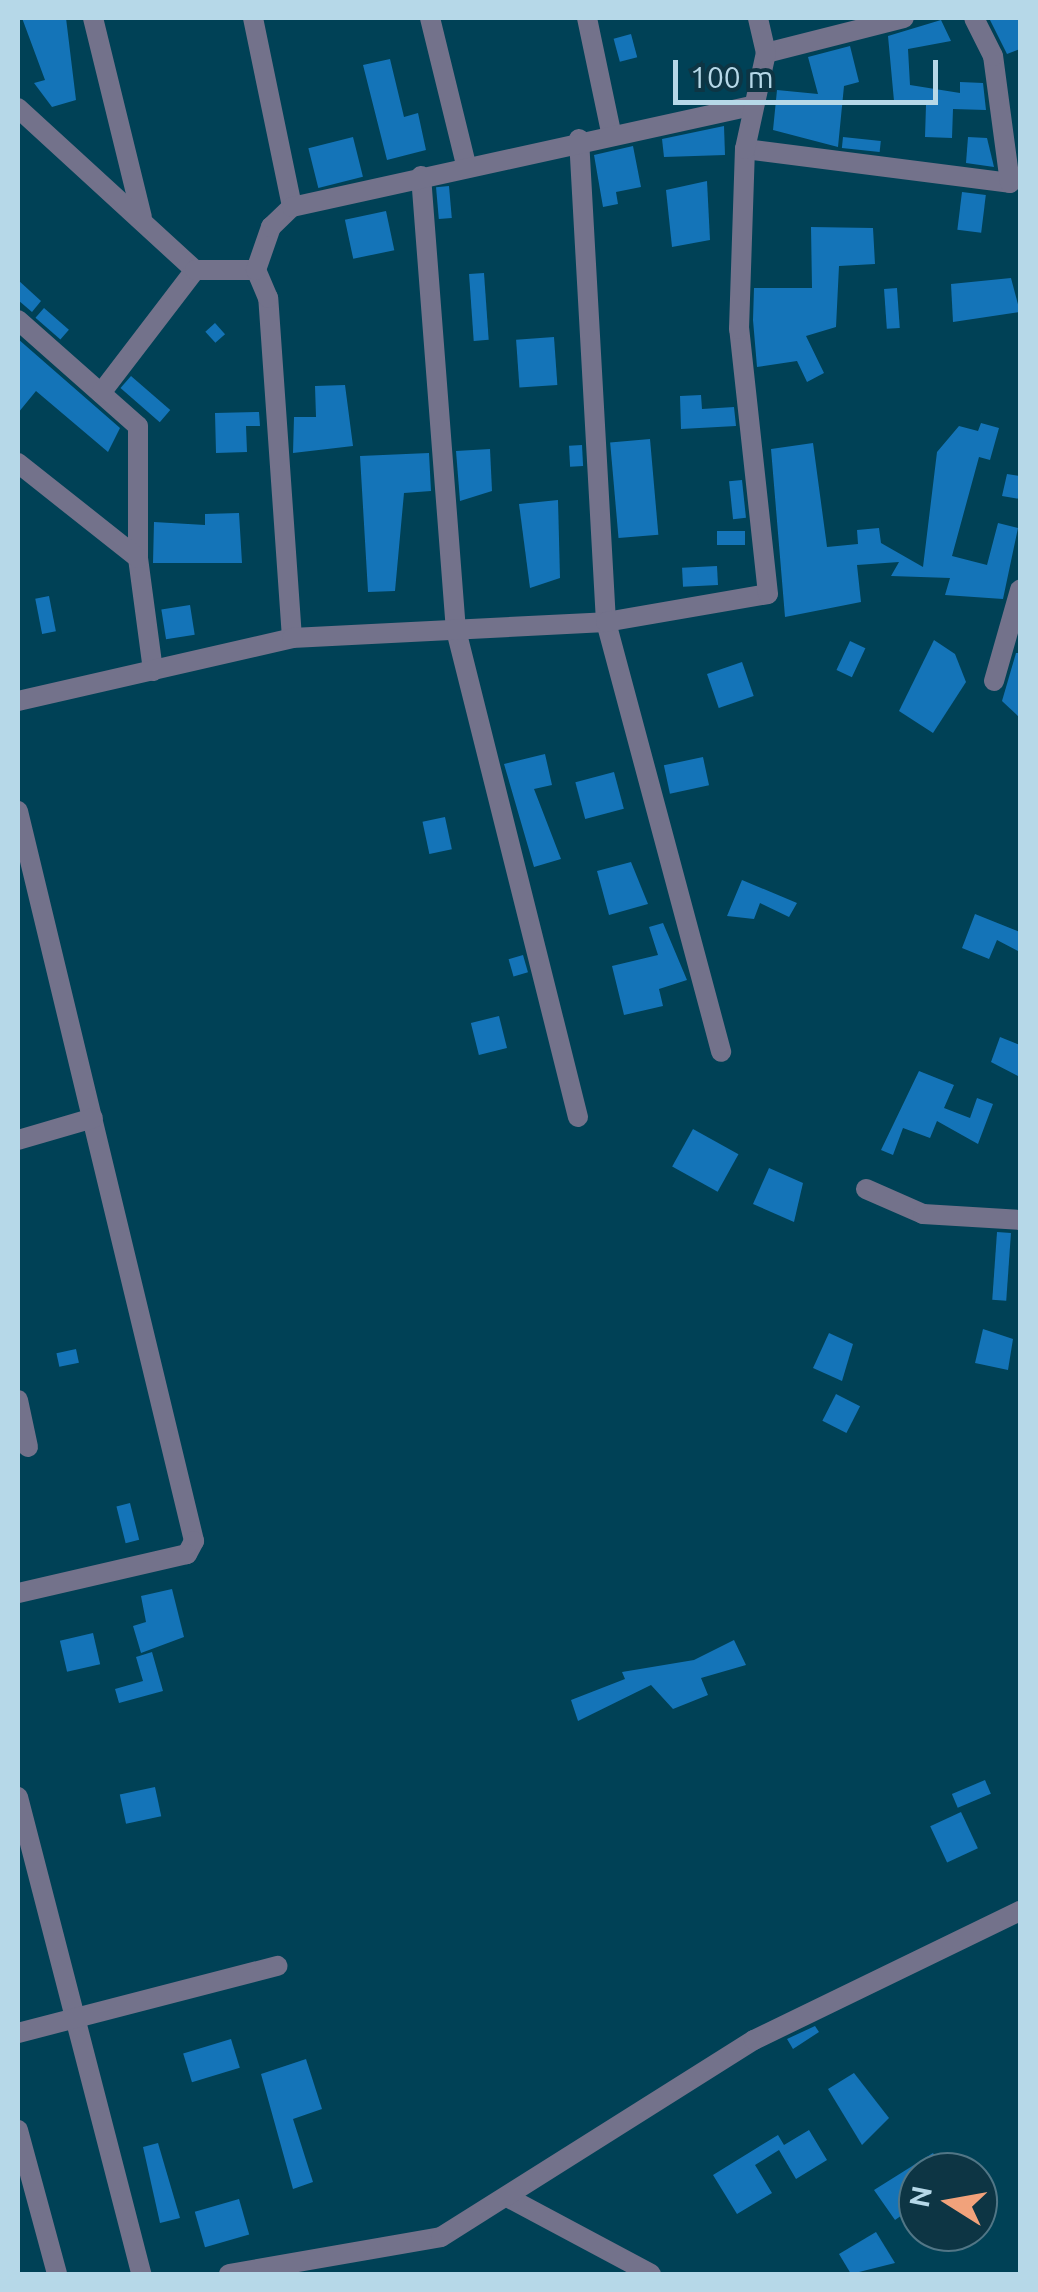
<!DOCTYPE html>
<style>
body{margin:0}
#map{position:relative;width:1038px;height:2292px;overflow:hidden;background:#004156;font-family:Ubuntu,sans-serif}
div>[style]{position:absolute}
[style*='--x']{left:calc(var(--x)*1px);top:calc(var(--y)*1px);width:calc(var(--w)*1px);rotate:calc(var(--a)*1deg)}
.building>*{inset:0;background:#1474b8;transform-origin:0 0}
.street>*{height:20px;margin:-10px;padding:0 10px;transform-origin:10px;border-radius:10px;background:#73728b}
span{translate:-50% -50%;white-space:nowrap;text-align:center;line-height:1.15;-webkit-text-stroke:8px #0d3544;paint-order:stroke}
.frame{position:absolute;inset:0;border:20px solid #b6d8e8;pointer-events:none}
.north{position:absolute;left:898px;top:2152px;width:100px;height:100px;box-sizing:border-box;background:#0d3544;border:2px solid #517686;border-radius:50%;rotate:281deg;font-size:28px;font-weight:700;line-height:40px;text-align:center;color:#b6d8e8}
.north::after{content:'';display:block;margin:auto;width:35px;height:45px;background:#f1a27b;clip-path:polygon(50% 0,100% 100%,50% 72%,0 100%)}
.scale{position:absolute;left:673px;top:60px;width:265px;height:45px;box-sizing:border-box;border:5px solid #b6d8e8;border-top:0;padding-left:12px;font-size:30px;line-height:35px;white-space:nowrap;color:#b6d8e8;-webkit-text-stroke:8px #0d3544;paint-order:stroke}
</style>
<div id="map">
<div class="building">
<i style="clip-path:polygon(22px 18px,66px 18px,76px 100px,52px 107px,34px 83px,45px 80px)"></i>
<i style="clip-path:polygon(989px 18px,1020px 18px,1020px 49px,1007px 54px)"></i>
<i style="clip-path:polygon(941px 20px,951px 41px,908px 49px,910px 85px,960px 93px,960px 82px,983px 83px,986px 110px,953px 109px,952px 138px,925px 137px,926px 105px,894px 101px,888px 36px)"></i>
<i style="left:631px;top:34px;width:24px;height:18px;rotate:75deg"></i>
<i style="clip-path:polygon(850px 46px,859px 82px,844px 86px,838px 147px,773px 130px,777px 90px,818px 94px,808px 57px)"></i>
<i style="clip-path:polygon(390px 59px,404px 117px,418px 113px,426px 150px,387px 160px,363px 65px)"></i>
<i style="clip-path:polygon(724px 126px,725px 155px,664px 157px,662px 139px)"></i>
<i style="left:353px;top:137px;width:41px;height:46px;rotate:76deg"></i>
<i style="left:843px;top:137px;width:38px;height:11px;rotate:6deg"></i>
<i style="clip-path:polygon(968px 137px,987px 138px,994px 167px,966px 163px)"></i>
<i style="clip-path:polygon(633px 146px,641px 187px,616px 192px,618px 204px,603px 207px,594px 155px)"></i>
<i style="clip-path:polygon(707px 181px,710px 240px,672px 247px,666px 190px)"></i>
<i style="left:449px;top:186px;width:32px;height:13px;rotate:85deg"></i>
<i style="left:962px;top:192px;width:24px;height:38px;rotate:7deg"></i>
<i style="left:386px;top:211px;width:40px;height:42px;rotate:78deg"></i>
<i style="clip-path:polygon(811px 227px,873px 228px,875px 264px,839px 266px,836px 327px,806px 336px,824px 373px,807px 382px,797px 361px,757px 367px,753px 320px,754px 288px,812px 288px)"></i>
<i style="left:484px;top:273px;width:67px;height:15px;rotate:86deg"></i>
<i style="clip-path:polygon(1011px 278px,1020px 312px,953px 322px,951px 284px)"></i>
<i style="clip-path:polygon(18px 280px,41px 301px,32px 312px,18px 300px)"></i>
<i style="left:897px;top:288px;width:40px;height:13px;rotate:86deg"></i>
<i style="left:44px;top:308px;width:33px;height:13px;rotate:41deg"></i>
<i style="left:215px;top:323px;width:15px;height:13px;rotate:48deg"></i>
<i style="left:554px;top:337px;width:48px;height:38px;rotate:86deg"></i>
<i style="clip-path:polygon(18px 339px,120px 428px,108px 452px,36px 391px,18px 413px)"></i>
<i style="left:131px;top:376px;width:52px;height:16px;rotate:41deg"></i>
<i style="clip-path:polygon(345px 385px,353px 446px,293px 453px,294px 417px,316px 417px,315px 386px)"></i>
<i style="clip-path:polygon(701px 395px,702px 409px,734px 407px,736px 426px,681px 429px,680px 396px)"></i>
<i style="clip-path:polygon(259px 412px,260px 426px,246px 426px,247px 452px,216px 453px,215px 413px)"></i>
<i style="clip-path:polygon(981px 423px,999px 428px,990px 460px,979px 457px,952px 556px,987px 565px,998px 523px,1018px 528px,1003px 599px,945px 595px,950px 578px,891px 576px,899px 562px,857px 565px,861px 602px,785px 617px,771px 449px,813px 443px,827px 547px,858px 544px,857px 530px,879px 528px,881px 543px,923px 567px,937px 452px,959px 426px,978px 431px)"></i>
<i style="left:650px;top:439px;width:96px;height:40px;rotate:85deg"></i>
<i style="left:582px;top:445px;width:21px;height:13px;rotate:87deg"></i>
<i style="clip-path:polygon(490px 449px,492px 491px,460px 501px,456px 451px)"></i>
<i style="clip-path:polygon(429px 453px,431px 491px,404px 493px,395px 591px,368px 592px,360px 456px)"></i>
<i style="clip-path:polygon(1007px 474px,1020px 476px,1020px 499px,1002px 496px)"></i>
<i style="left:742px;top:480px;width:38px;height:13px;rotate:84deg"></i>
<i style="clip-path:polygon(558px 500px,560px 578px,530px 588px,519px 504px)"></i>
<i style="clip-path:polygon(239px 513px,242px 563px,153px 563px,154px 522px,205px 525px,205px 514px)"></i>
<i style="left:745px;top:531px;width:14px;height:28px;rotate:90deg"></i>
<i style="left:717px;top:566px;width:19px;height:35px;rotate:87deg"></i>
<i style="left:49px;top:596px;width:36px;height:14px;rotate:79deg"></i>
<i style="left:190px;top:605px;width:30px;height:29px;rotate:81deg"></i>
<i style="clip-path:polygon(934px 640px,955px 654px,966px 682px,933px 733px,899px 711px)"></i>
<i style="left:850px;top:641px;width:17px;height:32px;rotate:25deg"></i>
<i style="clip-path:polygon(1016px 653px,1020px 653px,1020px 718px,1002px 701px)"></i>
<i style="left:742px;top:662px;width:36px;height:37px;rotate:71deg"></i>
<i style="clip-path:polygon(545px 754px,552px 785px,534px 789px,561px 859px,534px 867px,504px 764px)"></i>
<i style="left:703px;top:757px;width:29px;height:40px;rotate:78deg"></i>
<i style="left:614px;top:772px;width:38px;height:40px;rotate:75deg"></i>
<i style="left:445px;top:817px;width:33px;height:23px;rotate:78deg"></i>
<i style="clip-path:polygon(631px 862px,648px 904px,609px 915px,597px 871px)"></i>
<i style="clip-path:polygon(742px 880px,797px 903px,789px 917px,760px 903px,754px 919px,727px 916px)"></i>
<i style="clip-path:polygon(975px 914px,1020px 932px,1020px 952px,997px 940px,989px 959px,962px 948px)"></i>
<i style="clip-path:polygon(663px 923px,687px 980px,659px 989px,663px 1006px,624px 1015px,612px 966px,658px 955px,649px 927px)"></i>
<i style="left:523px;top:955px;width:18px;height:15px;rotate:74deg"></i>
<i style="left:499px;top:1016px;width:33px;height:29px;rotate:76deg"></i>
<i style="clip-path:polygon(1000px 1037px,1020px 1045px,1020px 1077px,991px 1062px)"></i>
<i style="clip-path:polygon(919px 1071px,954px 1085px,944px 1108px,970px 1118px,977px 1098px,993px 1104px,978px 1144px,937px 1121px,930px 1138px,903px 1128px,893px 1155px,881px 1150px)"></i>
<i style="left:693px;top:1129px;width:52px;height:43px;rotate:29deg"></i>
<i style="clip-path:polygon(769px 1168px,803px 1183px,794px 1222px,753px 1204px)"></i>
<i style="left:997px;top:1232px;width:14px;height:68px;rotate:4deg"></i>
<i style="clip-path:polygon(983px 1329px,1013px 1339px,1008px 1370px,975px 1363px)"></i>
<i style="clip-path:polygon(829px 1333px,853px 1344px,842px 1381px,813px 1368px)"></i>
<i style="left:76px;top:1349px;width:14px;height:20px;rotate:78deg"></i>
<i style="left:836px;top:1394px;width:27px;height:30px;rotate:27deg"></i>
<i style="left:130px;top:1503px;width:38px;height:14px;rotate:76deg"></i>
<i style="clip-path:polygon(172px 1589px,184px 1637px,141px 1653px,133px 1626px,146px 1622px,141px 1596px)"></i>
<i style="left:93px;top:1633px;width:32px;height:34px;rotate:77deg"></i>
<i style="clip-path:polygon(734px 1640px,746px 1665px,701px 1678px,708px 1695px,673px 1709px,651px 1685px,578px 1721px,571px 1700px,625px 1679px,622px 1672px,694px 1660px)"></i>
<i style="clip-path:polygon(152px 1652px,163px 1691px,119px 1703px,115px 1689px,143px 1681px,136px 1657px)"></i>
<i style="left:985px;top:1780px;width:15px;height:36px;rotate:67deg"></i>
<i style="left:155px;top:1787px;width:30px;height:36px;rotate:78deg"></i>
<i style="left:961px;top:1812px;width:40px;height:34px;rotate:65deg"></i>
<i style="clip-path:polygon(815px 2026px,819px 2032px,793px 2049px,787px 2039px)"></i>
<i style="left:231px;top:2039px;width:30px;height:50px;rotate:73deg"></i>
<i style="clip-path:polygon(306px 2059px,322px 2109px,293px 2119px,313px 2182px,293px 2189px,261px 2074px)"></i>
<i style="clip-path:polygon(854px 2073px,889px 2118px,862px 2145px,828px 2089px)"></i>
<i style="clip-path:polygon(809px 2130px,827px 2160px,796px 2179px,779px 2150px,755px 2165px,772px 2193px,737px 2214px,713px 2175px,778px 2135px,784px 2145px)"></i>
<i style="clip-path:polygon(158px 2143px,180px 2218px,160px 2223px,143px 2147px)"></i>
<i style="clip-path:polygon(933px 2153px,944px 2172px,918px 2172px,918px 2204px,895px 2220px,874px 2190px)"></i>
<i style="left:239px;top:2199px;width:37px;height:46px;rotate:74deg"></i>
<i style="clip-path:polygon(876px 2232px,895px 2263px,851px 2274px,839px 2254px)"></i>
</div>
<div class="street">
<i style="--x:93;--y:18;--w:205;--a:76.2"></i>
<i style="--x:253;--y:18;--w:193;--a:78.3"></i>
<i style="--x:430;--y:18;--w:151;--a:76.2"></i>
<i style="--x:587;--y:18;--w:116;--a:78.1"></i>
<i style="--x:766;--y:53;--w:142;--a:-14.2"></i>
<i style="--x:18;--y:108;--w:240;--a:42.5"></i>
<i style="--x:579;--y:139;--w:484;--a:86.8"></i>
<i style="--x:606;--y:622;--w:445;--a:75"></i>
<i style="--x:745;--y:149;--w:267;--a:7.3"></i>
<i style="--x:1010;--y:183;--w:128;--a:-97.6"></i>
<i style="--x:993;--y:56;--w:42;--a:-116.6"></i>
<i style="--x:421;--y:176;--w:455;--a:85.6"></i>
<i style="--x:456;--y:630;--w:502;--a:75.94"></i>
<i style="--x:18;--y:320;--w:160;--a:41.5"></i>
<i style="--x:138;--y:426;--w:132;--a:90"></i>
<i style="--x:138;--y:558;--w:114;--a:82.4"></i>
<i style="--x:101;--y:393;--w:155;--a:-52.6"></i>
<i style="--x:195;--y:270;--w:61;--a:0"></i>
<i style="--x:18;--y:463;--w:153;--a:38.4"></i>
<i style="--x:292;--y:638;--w:341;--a:-94"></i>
<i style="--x:268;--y:298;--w:30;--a:-113"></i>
<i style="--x:256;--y:270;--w:46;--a:-70.8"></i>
<i style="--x:271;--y:227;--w:29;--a:-44"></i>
<i style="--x:292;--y:207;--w:469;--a:-12.4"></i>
<i style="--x:994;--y:681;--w:95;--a:-74.1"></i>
<i style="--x:18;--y:701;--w:281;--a:-12.9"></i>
<i style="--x:292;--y:638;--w:314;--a:-2.9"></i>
<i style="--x:606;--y:622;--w:164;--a:-9.8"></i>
<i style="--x:768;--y:594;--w:267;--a:-96.2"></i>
<i style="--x:739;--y:329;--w:180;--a:-88.1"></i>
<i style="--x:745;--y:149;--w:98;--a:-77.7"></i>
<i style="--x:766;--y:53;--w:36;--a:-103"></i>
<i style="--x:18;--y:811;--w:751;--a:76.44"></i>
<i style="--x:194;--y:1541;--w:15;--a:118"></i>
<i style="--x:187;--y:1554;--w:173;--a:167"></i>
<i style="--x:18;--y:1140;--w:78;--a:-16.3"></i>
<i style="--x:866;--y:1189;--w:62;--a:23.7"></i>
<i style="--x:923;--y:1214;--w:97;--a:3.5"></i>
<i style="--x:18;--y:1400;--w:48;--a:78"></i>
<i style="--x:18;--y:1797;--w:493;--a:75.5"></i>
<i style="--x:18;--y:2033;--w:268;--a:-14.5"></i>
<i style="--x:18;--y:2130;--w:149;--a:74.8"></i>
<i style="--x:507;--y:2197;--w:163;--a:28.1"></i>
<i style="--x:229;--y:2274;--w:215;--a:-9.9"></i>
<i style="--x:441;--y:2237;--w:370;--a:-32.2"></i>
<i style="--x:754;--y:2040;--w:296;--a:-25.9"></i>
</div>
<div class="frame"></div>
<div class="north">N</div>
<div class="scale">100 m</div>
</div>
